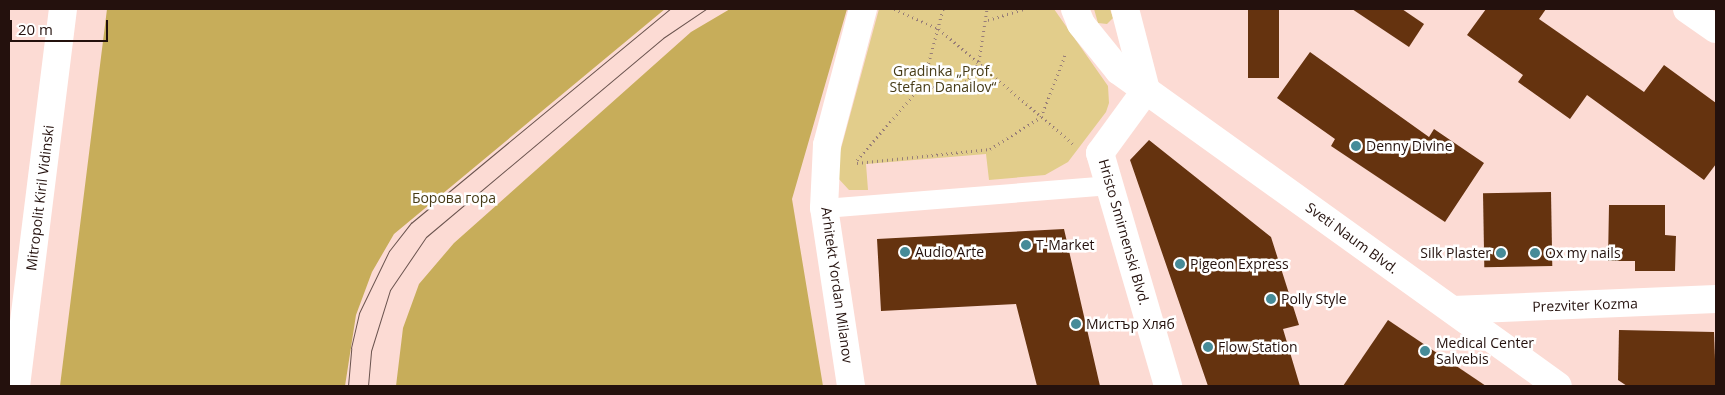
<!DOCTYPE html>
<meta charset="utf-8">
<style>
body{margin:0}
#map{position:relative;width:1725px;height:395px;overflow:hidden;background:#fcdbd4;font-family:"Open Sans",sans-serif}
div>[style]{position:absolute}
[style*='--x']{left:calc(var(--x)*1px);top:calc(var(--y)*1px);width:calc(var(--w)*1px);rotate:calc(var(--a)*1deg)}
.green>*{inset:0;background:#e2cd8b}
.forest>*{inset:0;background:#c7ad5a}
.building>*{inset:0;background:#65330f;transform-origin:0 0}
.path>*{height:3px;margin-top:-1.5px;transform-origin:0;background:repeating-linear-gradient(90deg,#987e78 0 1px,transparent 0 5px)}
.service>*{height:19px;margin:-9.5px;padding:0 9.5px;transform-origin:9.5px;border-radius:9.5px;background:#fff}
.minor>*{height:28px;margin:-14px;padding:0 14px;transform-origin:14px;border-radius:14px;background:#fff}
.tertiary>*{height:28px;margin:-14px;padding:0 14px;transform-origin:14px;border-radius:14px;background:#fff}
.tram>*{height:1px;margin:-0.5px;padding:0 0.5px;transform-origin:0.5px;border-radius:0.5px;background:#6b544f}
.dots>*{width:14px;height:14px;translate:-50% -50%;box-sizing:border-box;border:2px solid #fff;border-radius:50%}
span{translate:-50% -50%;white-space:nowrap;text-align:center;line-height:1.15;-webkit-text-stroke:5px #fff;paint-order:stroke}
.park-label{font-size:14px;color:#463b17}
.poi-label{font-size:14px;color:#24110d}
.left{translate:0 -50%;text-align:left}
.right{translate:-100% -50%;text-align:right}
.street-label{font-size:14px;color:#24110d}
.frame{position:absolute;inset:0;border:10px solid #24110d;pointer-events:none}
.scale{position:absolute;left:10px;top:20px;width:98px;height:22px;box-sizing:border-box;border:2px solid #24110d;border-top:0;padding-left:6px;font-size:15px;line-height:18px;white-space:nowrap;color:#24110d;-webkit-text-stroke:4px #fff;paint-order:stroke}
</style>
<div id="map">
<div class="green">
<i style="clip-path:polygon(879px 9px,1054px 9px,1108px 86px,1109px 103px,1106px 112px,1068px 162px,1045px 175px,989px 180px,986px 154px,866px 164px,868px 190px,849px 190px,837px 177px,839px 156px)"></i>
<i style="clip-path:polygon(1094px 9px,1110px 9px,1113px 18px,1107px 24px,1098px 23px)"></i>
</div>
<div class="forest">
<i style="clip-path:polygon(107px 9px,665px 9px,394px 234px,372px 272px,356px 315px,345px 386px,60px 386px)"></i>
<i style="clip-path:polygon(730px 9px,847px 9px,792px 199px,823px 386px,396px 386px,403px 328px,419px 284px,454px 243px,691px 32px)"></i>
</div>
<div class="building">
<i style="left:1248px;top:9px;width:31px;height:69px"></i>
<i style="clip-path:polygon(1352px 9px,1402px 9px,1424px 24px,1409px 47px)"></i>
<i style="clip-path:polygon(1486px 9px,1546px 9px,1539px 19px,1644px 92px,1664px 65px,1716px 103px,1716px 164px,1704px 180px,1587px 95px,1570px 119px,1518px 82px,1523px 75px,1467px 35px)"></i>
<i style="clip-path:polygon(1310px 52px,1429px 137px,1434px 129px,1484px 163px,1445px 222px,1331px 146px,1335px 139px,1277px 98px)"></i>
<i style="clip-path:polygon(1149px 140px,1271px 237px,1299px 325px,1283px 329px,1300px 386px,1208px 386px,1130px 160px)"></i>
<i style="left:1551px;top:192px;width:74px;height:68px;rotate:89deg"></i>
<i style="clip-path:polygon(1609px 205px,1665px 205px,1665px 235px,1676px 236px,1675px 271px,1635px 271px,1635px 261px,1608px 261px)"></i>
<i style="clip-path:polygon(1064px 229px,1100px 386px,1037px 386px,1016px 304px,881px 311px,877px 239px)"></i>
<i style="clip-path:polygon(1388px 320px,1486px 386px,1343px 386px)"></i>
<i style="clip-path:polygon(1619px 330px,1714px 332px,1716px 386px,1627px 386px,1618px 380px)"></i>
</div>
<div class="path">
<i style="--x:894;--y:9;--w:49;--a:24"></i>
<i style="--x:939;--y:29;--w:177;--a:40.6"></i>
<i style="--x:943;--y:9;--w:78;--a:104.9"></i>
<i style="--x:923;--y:84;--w:24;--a:17"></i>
<i style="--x:946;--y:91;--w:12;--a:-14"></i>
<i style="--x:958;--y:88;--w:14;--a:-39"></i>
<i style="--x:969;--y:79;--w:21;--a:-61"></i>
<i style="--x:979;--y:61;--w:53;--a:-81.3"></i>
<i style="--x:988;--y:20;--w:39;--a:-17"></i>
<i style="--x:857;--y:160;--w:101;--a:-49"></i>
<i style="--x:857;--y:163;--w:134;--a:-6"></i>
<i style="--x:990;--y:149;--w:60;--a:-32.1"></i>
<i style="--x:1041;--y:117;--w:69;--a:-68.7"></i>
</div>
<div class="service">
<i style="--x:824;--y:208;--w:287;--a:-4.6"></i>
</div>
<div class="minor">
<i style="--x:1687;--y:9;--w:35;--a:35"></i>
<i style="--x:1453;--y:310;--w:263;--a:-2.4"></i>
<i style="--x:16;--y:386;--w:380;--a:-82.9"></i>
<i style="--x:851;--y:386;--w:180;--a:-98.6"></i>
<i style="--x:824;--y:208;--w:63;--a:-87.3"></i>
<i style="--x:827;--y:145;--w:141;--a:-75.2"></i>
</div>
<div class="tertiary">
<i style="--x:1075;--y:9;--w:16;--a:68"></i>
<i style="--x:1081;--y:24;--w:60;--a:51"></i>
<i style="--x:1119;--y:71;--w:540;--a:35.66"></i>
<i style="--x:1125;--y:9;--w:84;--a:75.5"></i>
<i style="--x:1146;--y:90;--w:78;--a:126.1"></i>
<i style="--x:1100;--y:153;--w:243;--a:73.7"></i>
</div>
<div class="tram">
<i style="--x:348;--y:386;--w:38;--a:-85"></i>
<i style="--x:351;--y:348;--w:36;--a:-77"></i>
<i style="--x:359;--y:313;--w:69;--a:-64.2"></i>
<i style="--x:389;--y:251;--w:36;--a:-52"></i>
<i style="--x:411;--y:223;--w:336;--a:-39.6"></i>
<i style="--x:368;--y:386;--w:35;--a:-85"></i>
<i style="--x:371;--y:351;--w:64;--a:-72.7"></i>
<i style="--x:390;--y:290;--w:64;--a:-55.8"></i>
<i style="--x:426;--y:237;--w:309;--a:-40"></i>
<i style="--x:663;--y:38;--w:52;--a:-34"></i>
</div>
<div class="dots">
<i style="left:1356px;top:146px;background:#468b98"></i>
<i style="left:1026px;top:245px;background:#468b98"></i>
<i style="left:905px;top:252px;background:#468b98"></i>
<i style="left:1501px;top:253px;background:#468b98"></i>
<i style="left:1535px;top:253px;background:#468b98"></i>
<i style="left:1180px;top:264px;background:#468b98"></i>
<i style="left:1271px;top:299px;background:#468b98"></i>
<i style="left:1076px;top:324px;background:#468b98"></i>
<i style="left:1208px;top:347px;background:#468b98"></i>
<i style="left:1425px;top:351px;background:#468b98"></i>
</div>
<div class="park-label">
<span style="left:943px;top:79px">Gradinka „Prof.<br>Stefan Danailov“</span>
<span style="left:454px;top:198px">Борова гора</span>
</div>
<div class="poi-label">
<span class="left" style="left:1366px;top:146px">Denny Divine</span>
<span class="left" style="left:1036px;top:245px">T-Market</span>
<span class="left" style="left:915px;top:252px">Audio Arte</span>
<span class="right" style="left:1491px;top:253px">Silk Plaster</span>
<span class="left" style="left:1545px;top:253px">Ox my nails</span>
<span class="left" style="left:1190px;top:264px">Pigeon Express</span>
<span class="left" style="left:1281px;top:299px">Polly Style</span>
<span class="left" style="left:1086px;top:324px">Мистър Хляб</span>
<span class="left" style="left:1436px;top:351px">Medical Center<br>Salvebis</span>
<span class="left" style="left:1218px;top:347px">Flow Station</span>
</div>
<div class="street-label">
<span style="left:40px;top:198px;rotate:-83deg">Mitropolit Kiril Vidinski</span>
<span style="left:1124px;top:232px;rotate:74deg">Hristo Smirnenski Blvd.</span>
<span style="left:1352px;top:238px;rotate:36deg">Sveti Naum Blvd.</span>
<span style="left:837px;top:285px;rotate:82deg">Arhitekt Yordan Milanov</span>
<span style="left:1585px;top:305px;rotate:-2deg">Prezviter Kozma</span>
</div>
<div class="frame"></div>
<div class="scale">20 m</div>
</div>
